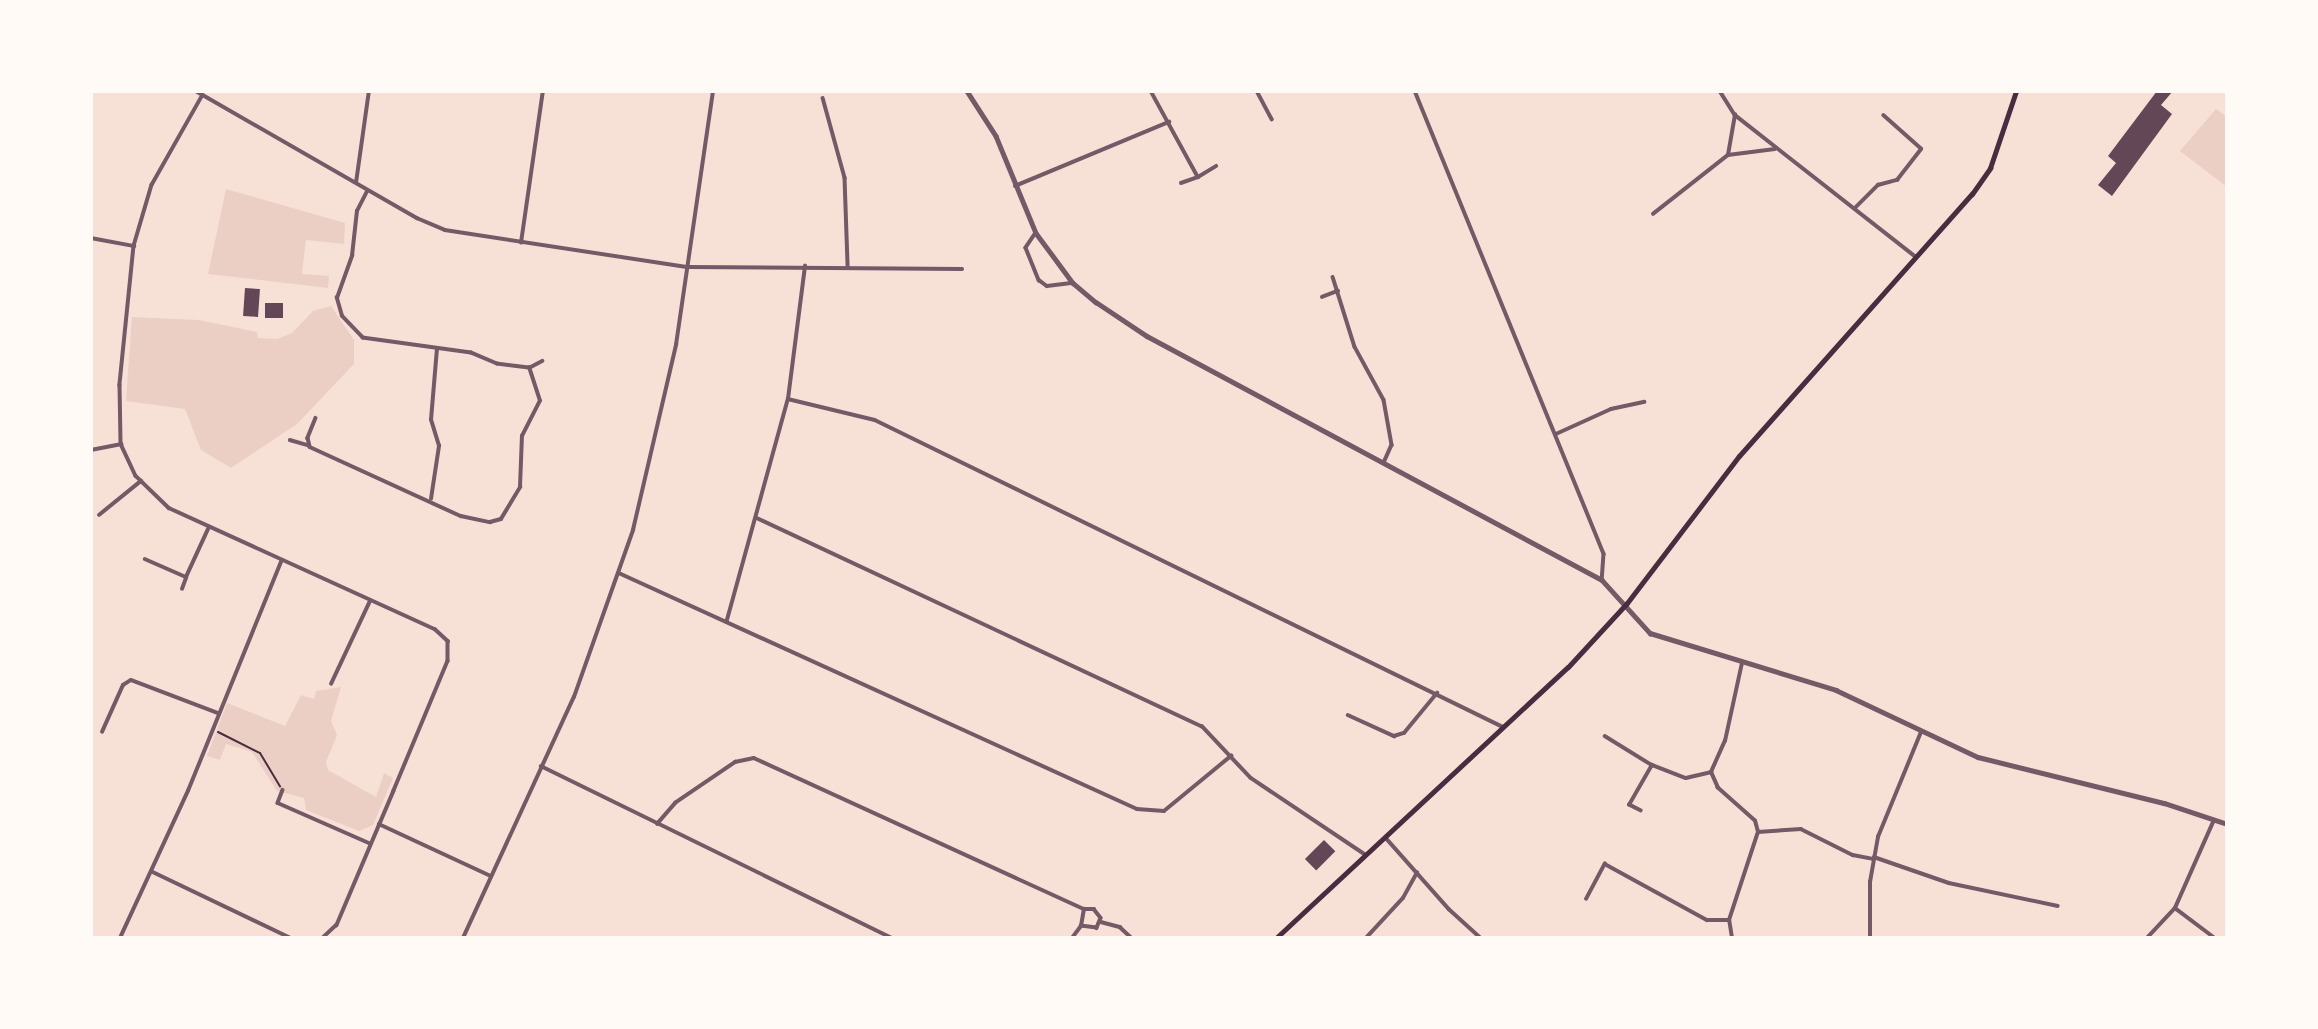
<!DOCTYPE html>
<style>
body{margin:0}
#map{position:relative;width:2318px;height:1029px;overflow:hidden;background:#f7e1d7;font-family:"Titillium Web",sans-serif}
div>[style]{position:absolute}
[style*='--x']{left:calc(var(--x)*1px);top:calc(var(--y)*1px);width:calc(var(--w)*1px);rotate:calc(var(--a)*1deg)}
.green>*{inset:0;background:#ebcfc5}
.building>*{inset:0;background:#644757;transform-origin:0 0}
.path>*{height:2px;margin:-1px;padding:0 1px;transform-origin:1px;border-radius:1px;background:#4a2c40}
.minor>*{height:3.5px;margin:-1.75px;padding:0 1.75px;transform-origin:1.75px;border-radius:1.75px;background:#755966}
.tertiary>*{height:4.5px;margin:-2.25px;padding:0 2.25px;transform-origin:2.25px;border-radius:2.25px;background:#755966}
.secondary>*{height:5px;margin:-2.5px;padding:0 2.5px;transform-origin:2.5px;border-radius:2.5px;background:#4a2c40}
span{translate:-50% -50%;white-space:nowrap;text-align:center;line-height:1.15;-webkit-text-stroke:5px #fffaf5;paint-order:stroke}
.frame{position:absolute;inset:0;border:93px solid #fffaf5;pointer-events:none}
</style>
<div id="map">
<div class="green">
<i style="clip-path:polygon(2216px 109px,2227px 117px,2227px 187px,2180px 151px)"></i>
<i style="clip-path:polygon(226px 189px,345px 223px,344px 244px,306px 240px,302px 274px,329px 276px,328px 288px,208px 274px)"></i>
<i style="clip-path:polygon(331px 306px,354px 340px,354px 364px,297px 424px,231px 468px,201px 450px,185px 409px,126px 401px,132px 317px,199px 320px,257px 332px,258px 338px,277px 339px,292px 333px,313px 311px)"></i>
<i style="clip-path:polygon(341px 687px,331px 721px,337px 735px,326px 762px,328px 770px,376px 797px,384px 773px,393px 778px,373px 825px,359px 831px,306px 810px,304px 798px,277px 791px,252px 752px,226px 744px,220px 760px,207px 756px,227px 703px,285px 726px,301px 695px,314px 699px,316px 691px)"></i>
</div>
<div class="building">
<i style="clip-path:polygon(2157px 91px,2173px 91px,2161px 105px,2172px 114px,2112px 196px,2098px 185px,2116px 163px,2108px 156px)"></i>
<i style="left:245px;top:288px;width:15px;height:28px;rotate:4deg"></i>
<i style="left:265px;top:303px;width:18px;height:15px"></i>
<i style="left:1324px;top:840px;width:16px;height:27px;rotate:45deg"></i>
</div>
<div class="path">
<i style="--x:218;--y:732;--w:47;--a:26.6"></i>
<i style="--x:260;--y:753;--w:39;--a:59"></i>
</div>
<div class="minor">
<i style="--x:196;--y:91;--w:255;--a:29.9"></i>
<i style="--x:417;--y:218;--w:30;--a:23"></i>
<i style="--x:445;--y:230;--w:246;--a:8.7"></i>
<i style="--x:688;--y:267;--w:274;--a:0.4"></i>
<i style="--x:1151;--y:91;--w:98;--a:61.3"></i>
<i style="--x:1198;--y:177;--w:21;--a:-31"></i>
<i style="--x:1257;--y:91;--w:32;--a:62"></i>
<i style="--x:1415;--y:91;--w:500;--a:67.79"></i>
<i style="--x:1604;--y:554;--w:26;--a:94"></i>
<i style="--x:1720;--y:91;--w:28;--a:58"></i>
<i style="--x:1735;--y:115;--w:230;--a:38.1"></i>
<i style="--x:203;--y:95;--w:103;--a:119.5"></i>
<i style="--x:152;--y:185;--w:64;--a:106.4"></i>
<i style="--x:134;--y:246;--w:140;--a:95.8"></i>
<i style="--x:120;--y:385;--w:59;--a:89"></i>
<i style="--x:121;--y:444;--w:35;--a:65"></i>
<i style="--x:136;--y:476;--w:46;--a:44.1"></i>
<i style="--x:169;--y:508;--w:292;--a:24.5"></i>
<i style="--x:435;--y:629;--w:18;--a:43"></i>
<i style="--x:448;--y:641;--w:20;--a:90"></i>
<i style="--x:448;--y:661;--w:141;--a:112.6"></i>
<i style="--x:394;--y:791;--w:146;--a:113"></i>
<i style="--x:337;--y:925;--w:19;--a:137"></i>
<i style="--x:823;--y:98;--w:83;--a:74.6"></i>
<i style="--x:845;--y:178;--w:88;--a:88"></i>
<i style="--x:1728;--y:155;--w:41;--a:-80.1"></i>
<i style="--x:356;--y:183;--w:93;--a:-82"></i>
<i style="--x:1181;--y:183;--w:18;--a:-19"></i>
<i style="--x:1015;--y:186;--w:167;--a:-22.6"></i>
<i style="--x:1856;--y:207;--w:31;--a:-45"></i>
<i style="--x:1878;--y:185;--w:20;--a:-15"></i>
<i style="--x:1897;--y:180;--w:39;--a:-52"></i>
<i style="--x:1921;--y:149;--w:50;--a:-138.3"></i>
<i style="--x:1653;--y:214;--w:95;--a:-38.2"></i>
<i style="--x:1728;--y:155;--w:47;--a:-7.3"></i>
<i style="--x:1036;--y:233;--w:18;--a:124"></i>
<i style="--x:1026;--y:248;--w:35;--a:68"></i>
<i style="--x:1039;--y:280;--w:10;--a:37"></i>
<i style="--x:1047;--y:286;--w:26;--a:-7"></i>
<i style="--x:91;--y:238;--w:44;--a:10.5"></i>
<i style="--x:521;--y:243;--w:154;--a:-81.8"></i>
<i style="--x:1333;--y:277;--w:73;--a:72.6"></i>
<i style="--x:1355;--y:347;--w:60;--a:61.3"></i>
<i style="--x:1384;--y:400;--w:46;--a:79.9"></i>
<i style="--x:1392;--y:445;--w:20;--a:114"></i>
<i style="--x:1322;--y:297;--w:17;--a:-21"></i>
<i style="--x:529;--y:368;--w:15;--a:-28"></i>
<i style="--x:788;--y:399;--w:89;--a:13.6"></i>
<i style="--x:875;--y:420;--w:699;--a:26.05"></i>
<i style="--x:316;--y:418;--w:22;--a:112"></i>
<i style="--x:308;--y:438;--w:9;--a:77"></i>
<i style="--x:310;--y:447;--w:166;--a:24.6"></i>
<i style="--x:461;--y:516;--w:30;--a:12"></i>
<i style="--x:490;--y:522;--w:11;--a:-15"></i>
<i style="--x:501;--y:519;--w:37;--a:-59"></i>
<i style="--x:520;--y:487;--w:51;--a:-87.8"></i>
<i style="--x:522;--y:436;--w:39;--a:-63"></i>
<i style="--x:540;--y:401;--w:35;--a:-108"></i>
<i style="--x:529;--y:368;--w:32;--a:-173"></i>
<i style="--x:497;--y:364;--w:28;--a:-157"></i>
<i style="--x:471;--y:353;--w:109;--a:-172.1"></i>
<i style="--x:363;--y:338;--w:30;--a:-134"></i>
<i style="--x:342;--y:316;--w:19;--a:-106"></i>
<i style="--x:337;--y:298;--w:45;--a:-70.3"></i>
<i style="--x:352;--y:256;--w:45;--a:-83.7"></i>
<i style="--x:357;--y:211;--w:22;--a:-63"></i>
<i style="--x:1556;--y:434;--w:60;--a:-24.4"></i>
<i style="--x:1611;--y:409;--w:34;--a:-12"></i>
<i style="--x:290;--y:440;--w:19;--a:16"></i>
<i style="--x:91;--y:450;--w:31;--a:-11"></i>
<i style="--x:431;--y:499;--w:54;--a:-81.4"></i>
<i style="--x:439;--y:446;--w:27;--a:-107"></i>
<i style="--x:431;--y:420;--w:71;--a:-85.2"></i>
<i style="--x:99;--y:515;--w:54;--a:-39"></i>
<i style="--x:757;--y:518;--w:491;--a:25.1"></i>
<i style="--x:1202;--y:726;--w:71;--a:46.7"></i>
<i style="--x:1251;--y:778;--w:138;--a:33.8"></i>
<i style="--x:145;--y:559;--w:45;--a:23.7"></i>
<i style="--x:186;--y:577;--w:55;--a:-65.3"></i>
<i style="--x:619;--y:573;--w:569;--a:24.49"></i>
<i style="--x:1137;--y:809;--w:27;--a:4"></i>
<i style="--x:1164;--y:811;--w:87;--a:-39.4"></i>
<i style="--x:182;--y:589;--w:12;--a:-70"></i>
<i style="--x:727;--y:620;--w:229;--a:-74.6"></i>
<i style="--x:788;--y:399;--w:134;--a:-82.7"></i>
<i style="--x:331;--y:684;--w:92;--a:-64.8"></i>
<i style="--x:1348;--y:715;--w:51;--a:24.5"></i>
<i style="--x:1394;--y:736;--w:10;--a:-17"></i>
<i style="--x:1404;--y:733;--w:52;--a:-50.5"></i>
<i style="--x:102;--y:732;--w:51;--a:-65.9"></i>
<i style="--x:123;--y:685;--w:9;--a:-32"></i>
<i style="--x:131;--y:680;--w:93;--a:20.8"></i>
<i style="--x:1605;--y:736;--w:55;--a:31.7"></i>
<i style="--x:1652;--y:765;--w:36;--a:21"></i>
<i style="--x:1686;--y:778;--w:26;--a:-13"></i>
<i style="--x:541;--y:766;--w:391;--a:26.1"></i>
<i style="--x:283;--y:790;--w:14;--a:111"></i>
<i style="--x:278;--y:803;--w:99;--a:23.7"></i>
<i style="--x:1641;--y:811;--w:13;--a:-153"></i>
<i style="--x:1629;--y:805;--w:46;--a:-60.1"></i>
<i style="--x:379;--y:824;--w:123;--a:24.9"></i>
<i style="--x:657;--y:824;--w:28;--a:-49"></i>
<i style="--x:675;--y:803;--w:73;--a:-34.3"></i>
<i style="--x:735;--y:762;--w:19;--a:-12"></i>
<i style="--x:754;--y:758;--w:363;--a:24.6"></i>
<i style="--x:1084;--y:909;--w:10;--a:0"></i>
<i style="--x:1094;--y:909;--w:11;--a:52"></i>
<i style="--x:1101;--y:918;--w:11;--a:112"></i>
<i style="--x:1097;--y:928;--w:16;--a:-173"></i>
<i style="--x:1081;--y:926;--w:17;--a:-80"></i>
<i style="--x:1758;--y:832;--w:43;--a:-4"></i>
<i style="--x:1801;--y:829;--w:58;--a:26.6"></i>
<i style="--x:1853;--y:855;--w:20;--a:11"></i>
<i style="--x:1386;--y:838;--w:95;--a:48.4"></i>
<i style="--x:1449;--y:909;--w:43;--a:42.2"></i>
<i style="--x:1874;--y:857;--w:79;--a:19.1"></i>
<i style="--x:1949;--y:883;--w:111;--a:11.9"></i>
<i style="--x:153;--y:872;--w:153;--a:25.6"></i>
<i style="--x:1586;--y:899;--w:40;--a:-62"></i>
<i style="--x:1605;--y:864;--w:116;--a:28.8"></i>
<i style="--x:1707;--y:920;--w:22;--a:0"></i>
<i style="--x:2175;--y:908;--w:50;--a:36.9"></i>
<i style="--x:1101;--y:922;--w:20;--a:15"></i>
<i style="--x:1120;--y:927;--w:16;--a:43"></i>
<i style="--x:120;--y:938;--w:162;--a:-65.2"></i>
<i style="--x:188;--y:791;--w:247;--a:-67.9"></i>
<i style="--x:463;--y:938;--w:265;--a:-65.3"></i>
<i style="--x:574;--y:697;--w:177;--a:-70.5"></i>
<i style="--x:633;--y:530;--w:190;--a:-76.9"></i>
<i style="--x:676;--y:345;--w:257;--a:-81.7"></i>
<i style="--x:1072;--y:938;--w:15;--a:-53"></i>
<i style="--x:1366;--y:938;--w:54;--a:-47.2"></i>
<i style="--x:1403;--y:898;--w:29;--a:-61"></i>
<i style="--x:1732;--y:938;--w:18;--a:-99"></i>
<i style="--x:1729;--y:920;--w:93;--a:-71.8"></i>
<i style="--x:1758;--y:832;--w:11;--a:-105"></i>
<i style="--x:1755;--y:821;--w:50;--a:-138.3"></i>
<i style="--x:1718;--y:788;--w:17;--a:-114"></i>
<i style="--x:1711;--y:772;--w:34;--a:-66"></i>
<i style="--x:1725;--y:741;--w:80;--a:-77.7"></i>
<i style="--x:1870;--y:938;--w:56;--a:-90"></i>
<i style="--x:1870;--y:882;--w:46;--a:-79.9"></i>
<i style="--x:1878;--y:837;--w:113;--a:-67.7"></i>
<i style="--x:2147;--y:938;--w:41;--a:-47"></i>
<i style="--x:2175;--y:908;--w:96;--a:-66.1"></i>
</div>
<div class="tertiary">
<i style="--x:967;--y:91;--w:54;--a:57.2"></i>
<i style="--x:996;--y:136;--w:105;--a:67.6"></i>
<i style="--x:1036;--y:233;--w:62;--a:53.5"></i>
<i style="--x:1073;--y:283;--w:30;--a:40"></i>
<i style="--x:1096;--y:302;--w:61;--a:33.7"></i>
<i style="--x:1147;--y:336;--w:516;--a:28.2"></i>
<i style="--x:1602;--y:580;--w:72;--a:47.8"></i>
<i style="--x:1650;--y:633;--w:195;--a:17"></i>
<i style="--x:1836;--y:690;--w:157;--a:25.3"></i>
<i style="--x:1978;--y:757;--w:192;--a:13.9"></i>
<i style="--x:2164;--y:803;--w:66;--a:18.4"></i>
</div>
<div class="secondary">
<i style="--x:1276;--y:938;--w:398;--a:-42.9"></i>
<i style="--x:1568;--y:667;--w:87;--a:-47.3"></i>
<i style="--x:1627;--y:603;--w:185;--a:-52.7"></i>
<i style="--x:1739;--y:456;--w:351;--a:-48.4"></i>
<i style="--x:1972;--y:194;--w:32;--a:-55"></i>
<i style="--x:1990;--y:168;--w:81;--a:-71.3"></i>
</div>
<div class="frame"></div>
</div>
